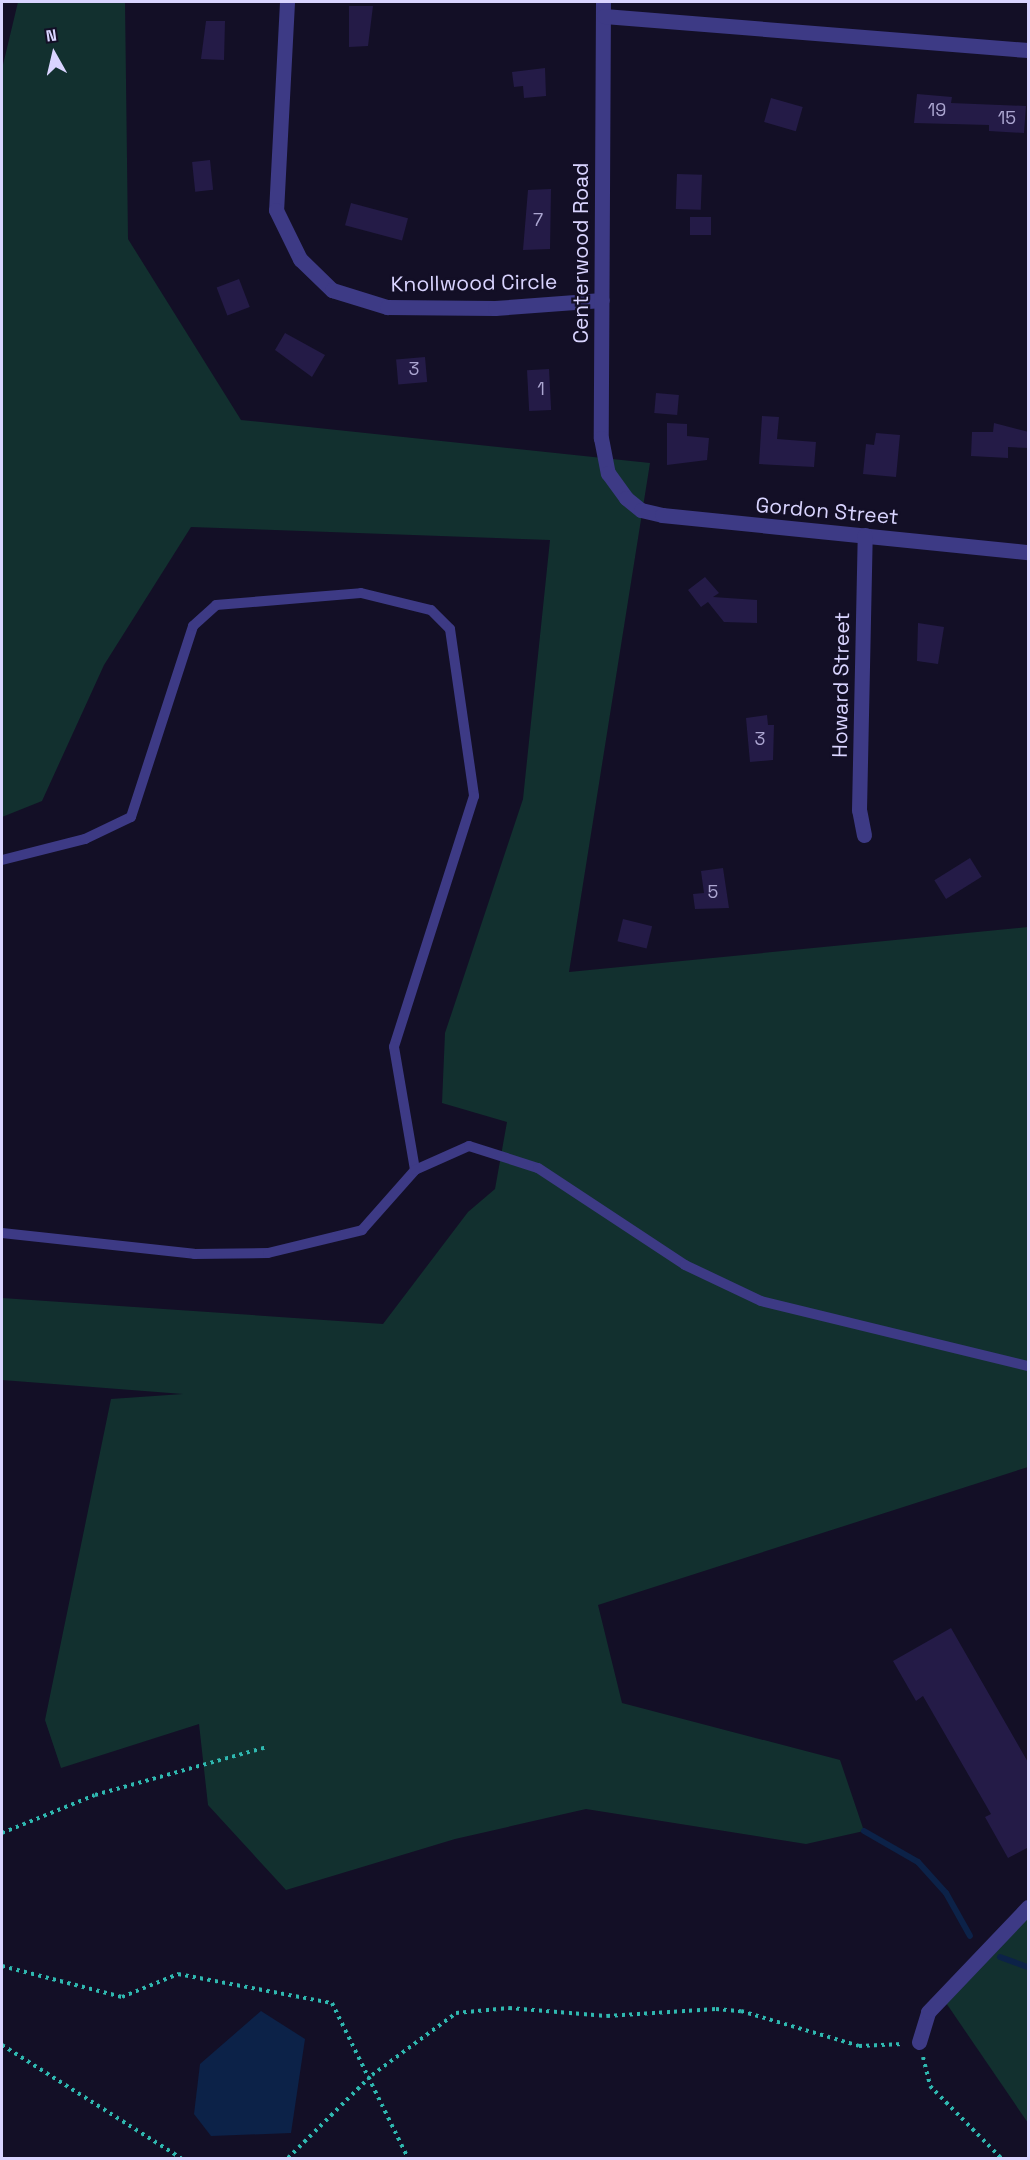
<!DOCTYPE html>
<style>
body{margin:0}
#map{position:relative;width:1030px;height:2160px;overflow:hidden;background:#130f26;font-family:"Space Grotesk",sans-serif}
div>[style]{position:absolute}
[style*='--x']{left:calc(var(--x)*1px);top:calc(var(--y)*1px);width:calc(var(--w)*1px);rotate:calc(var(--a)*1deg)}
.green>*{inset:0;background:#12302f}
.water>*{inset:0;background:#0c2248}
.stream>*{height:6px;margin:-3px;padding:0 3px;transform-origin:3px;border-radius:3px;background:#0c2248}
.building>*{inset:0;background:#241b47;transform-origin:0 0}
.path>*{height:4px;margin-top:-2px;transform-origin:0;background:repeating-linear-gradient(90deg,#2fb8b0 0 3px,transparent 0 7.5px)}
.lane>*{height:10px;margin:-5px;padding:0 5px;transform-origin:5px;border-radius:5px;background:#3d3a85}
.street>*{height:15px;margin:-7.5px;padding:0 7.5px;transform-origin:7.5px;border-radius:7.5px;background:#3d3a85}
span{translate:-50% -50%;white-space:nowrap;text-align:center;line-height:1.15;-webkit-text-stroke:4.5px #130f26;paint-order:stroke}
.number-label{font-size:18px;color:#aca6d1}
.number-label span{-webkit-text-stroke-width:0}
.street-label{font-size:21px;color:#d9d4ff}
.frame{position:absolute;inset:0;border:3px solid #d9d4ff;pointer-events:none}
.north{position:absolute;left:24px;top:24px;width:60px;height:60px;-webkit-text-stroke:4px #130f26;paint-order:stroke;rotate:352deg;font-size:16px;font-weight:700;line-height:24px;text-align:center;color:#d9d4ff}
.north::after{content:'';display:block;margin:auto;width:21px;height:27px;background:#d9d4ff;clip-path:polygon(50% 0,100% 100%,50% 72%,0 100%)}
</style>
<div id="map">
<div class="green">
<i style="clip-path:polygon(18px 2px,125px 2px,128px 239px,241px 420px,650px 463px,569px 972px,1028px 927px,1028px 1467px,598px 1605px,622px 1703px,840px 1760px,864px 1831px,806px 1844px,586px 1809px,455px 1839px,286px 1890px,208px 1805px,199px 1724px,61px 1768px,45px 1720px,111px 1399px,183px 1394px,2px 1380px,2px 1298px,383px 1324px,468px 1212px,495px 1189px,507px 1122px,442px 1103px,445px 1033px,523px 799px,550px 540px,191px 527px,104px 665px,42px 801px,2px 817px,2px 69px)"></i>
<i style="clip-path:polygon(1028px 1912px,1028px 2123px,942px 1997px)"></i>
</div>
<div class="water">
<i style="clip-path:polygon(261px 2011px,305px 2039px,291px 2133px,211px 2136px,194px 2114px,200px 2064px)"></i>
</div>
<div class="stream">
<i style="--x:864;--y:1831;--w:62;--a:29.9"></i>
<i style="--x:918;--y:1862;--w:42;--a:47.9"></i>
<i style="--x:946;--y:1893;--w:49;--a:60.8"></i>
<i style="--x:1000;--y:1957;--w:30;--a:20"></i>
</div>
<div class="building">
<i style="clip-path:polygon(349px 6px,373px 6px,368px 46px,349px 47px)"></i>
<i style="clip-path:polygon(206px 21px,225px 21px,224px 60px,201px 59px)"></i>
<i style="clip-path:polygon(545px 68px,546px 96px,524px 98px,523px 86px,514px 87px,512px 72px)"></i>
<i style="clip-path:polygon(917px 94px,952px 97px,951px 103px,1026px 106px,1024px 133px,989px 131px,989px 125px,914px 123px)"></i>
<i style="left:771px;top:98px;width:33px;height:25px;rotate:16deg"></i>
<i style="left:210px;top:160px;width:30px;height:18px;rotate:84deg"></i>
<i style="left:677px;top:174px;width:25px;height:35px;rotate:2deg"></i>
<i style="clip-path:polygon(551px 189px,550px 249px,523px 250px,528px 190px)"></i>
<i style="left:351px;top:203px;width:59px;height:23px;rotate:15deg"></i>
<i style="left:690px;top:217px;width:21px;height:18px"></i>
<i style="left:239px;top:279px;width:30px;height:24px;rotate:69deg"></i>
<i style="clip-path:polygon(285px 333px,325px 355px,312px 377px,275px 350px)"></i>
<i style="left:425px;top:357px;width:25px;height:29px;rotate:85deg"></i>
<i style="left:549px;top:369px;width:41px;height:22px;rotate:87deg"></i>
<i style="left:656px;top:393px;width:23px;height:20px;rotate:5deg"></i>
<i style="clip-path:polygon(762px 416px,779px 417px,777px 439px,816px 442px,814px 467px,759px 464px)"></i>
<i style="clip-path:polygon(667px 423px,687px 424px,687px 436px,709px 438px,707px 460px,667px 465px)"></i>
<i style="clip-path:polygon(994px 423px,1029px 432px,1029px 448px,1008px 447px,1008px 458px,971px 456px,972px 432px,993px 432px)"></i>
<i style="clip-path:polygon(876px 433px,900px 435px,896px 477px,863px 474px,866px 444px,874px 445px)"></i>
<i style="clip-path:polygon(705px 577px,719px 593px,713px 597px,757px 600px,757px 623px,724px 622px,708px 602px,701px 607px,688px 590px)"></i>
<i style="clip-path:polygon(918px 623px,944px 627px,938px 664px,917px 661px)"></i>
<i style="clip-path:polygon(767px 715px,768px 725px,774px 725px,773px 760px,750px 762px,746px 718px)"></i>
<i style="left:970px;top:858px;width:22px;height:42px;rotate:58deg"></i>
<i style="clip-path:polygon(723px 868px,729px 908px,695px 909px,693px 894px,704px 893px,701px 871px)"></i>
<i style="left:623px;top:919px;width:30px;height:23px;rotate:14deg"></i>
<i style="clip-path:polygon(951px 1628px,1029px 1764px,1029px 1847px,1008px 1858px,985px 1817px,991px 1814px,923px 1696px,916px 1701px,893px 1661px)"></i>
</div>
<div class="path">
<i style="--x:2;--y:1833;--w:100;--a:-22.2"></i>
<i style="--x:95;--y:1795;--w:179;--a:-15.6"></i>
<i style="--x:2;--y:1966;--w:124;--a:14.5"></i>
<i style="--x:122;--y:1997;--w:61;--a:-22.3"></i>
<i style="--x:178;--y:1974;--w:157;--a:10.7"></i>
<i style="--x:332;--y:2003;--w:173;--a:63.9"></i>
<i style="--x:2;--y:2045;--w:212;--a:32.3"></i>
<i style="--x:923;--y:2057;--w:30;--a:76"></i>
<i style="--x:930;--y:2086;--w:101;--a:45.4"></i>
<i style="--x:288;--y:2158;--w:118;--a:-44.7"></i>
<i style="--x:372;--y:2075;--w:104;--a:-36.4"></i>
<i style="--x:456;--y:2013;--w:53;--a:-5.4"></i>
<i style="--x:509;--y:2008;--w:98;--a:4.7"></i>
<i style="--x:607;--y:2016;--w:109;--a:-3.7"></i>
<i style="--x:716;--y:2009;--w:25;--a:5"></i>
<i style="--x:741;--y:2011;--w:123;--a:16.5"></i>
<i style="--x:859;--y:2046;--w:44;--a:-2.6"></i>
</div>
<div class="lane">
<i style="--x:2;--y:860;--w:86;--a:-14.2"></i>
<i style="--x:85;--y:839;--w:51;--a:-25.6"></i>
<i style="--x:131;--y:817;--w:201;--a:-72"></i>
<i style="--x:193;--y:626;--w:31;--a:-42"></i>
<i style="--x:216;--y:605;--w:145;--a:-4.7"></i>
<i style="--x:361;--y:593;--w:72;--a:13.7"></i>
<i style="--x:431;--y:610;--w:27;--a:45"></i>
<i style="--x:450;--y:629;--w:169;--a:81.8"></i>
<i style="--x:474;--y:796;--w:263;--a:107.7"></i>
<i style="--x:394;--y:1047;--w:125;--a:80.3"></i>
<i style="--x:2;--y:1233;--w:193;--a:6.2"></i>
<i style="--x:194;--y:1254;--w:74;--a:-0.8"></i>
<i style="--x:268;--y:1253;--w:97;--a:-13.7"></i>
<i style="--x:362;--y:1230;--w:80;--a:-48.5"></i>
<i style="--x:415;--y:1170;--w:59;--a:-24"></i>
<i style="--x:469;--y:1146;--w:72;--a:17.7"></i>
<i style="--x:538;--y:1168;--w:176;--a:33.4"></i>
<i style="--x:685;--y:1265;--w:84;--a:25.3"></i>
<i style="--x:761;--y:1301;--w:275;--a:13.7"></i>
</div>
<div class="street">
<i style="--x:287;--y:2;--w:208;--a:93"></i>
<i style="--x:276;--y:210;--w:55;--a:63.9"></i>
<i style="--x:300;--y:259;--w:45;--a:44.1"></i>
<i style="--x:332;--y:290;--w:58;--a:17.2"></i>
<i style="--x:387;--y:307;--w:108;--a:0.5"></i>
<i style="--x:495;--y:308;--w:107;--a:-4.3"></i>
<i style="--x:603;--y:2;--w:436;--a:90.3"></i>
<i style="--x:601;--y:438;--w:36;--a:79"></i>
<i style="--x:608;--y:473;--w:31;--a:54"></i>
<i style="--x:626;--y:498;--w:19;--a:39"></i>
<i style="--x:641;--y:510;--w:22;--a:13"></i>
<i style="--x:662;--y:515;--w:368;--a:5.8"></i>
<i style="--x:604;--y:16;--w:425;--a:4.6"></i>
<i style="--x:864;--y:835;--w:25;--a:-101"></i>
<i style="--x:859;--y:810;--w:275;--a:-88.8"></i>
<i style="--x:919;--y:2042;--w:31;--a:-73"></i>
<i style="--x:928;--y:2012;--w:145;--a:-46.4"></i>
</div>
<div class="number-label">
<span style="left:937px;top:110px">19</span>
<span style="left:1007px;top:118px">15</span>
<span style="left:538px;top:220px">7</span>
<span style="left:414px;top:369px">3</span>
<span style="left:541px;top:389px">1</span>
<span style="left:760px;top:739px">3</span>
<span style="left:713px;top:892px">5</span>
</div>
<div class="street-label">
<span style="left:581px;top:253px;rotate:-90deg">Centerwood Road</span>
<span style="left:474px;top:283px;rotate:-1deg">Knollwood Circle</span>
<span style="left:827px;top:511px;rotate:5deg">Gordon Street</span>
<span style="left:841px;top:685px;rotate:-89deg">Howard Street</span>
</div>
<div class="frame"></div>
<div class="north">N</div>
</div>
